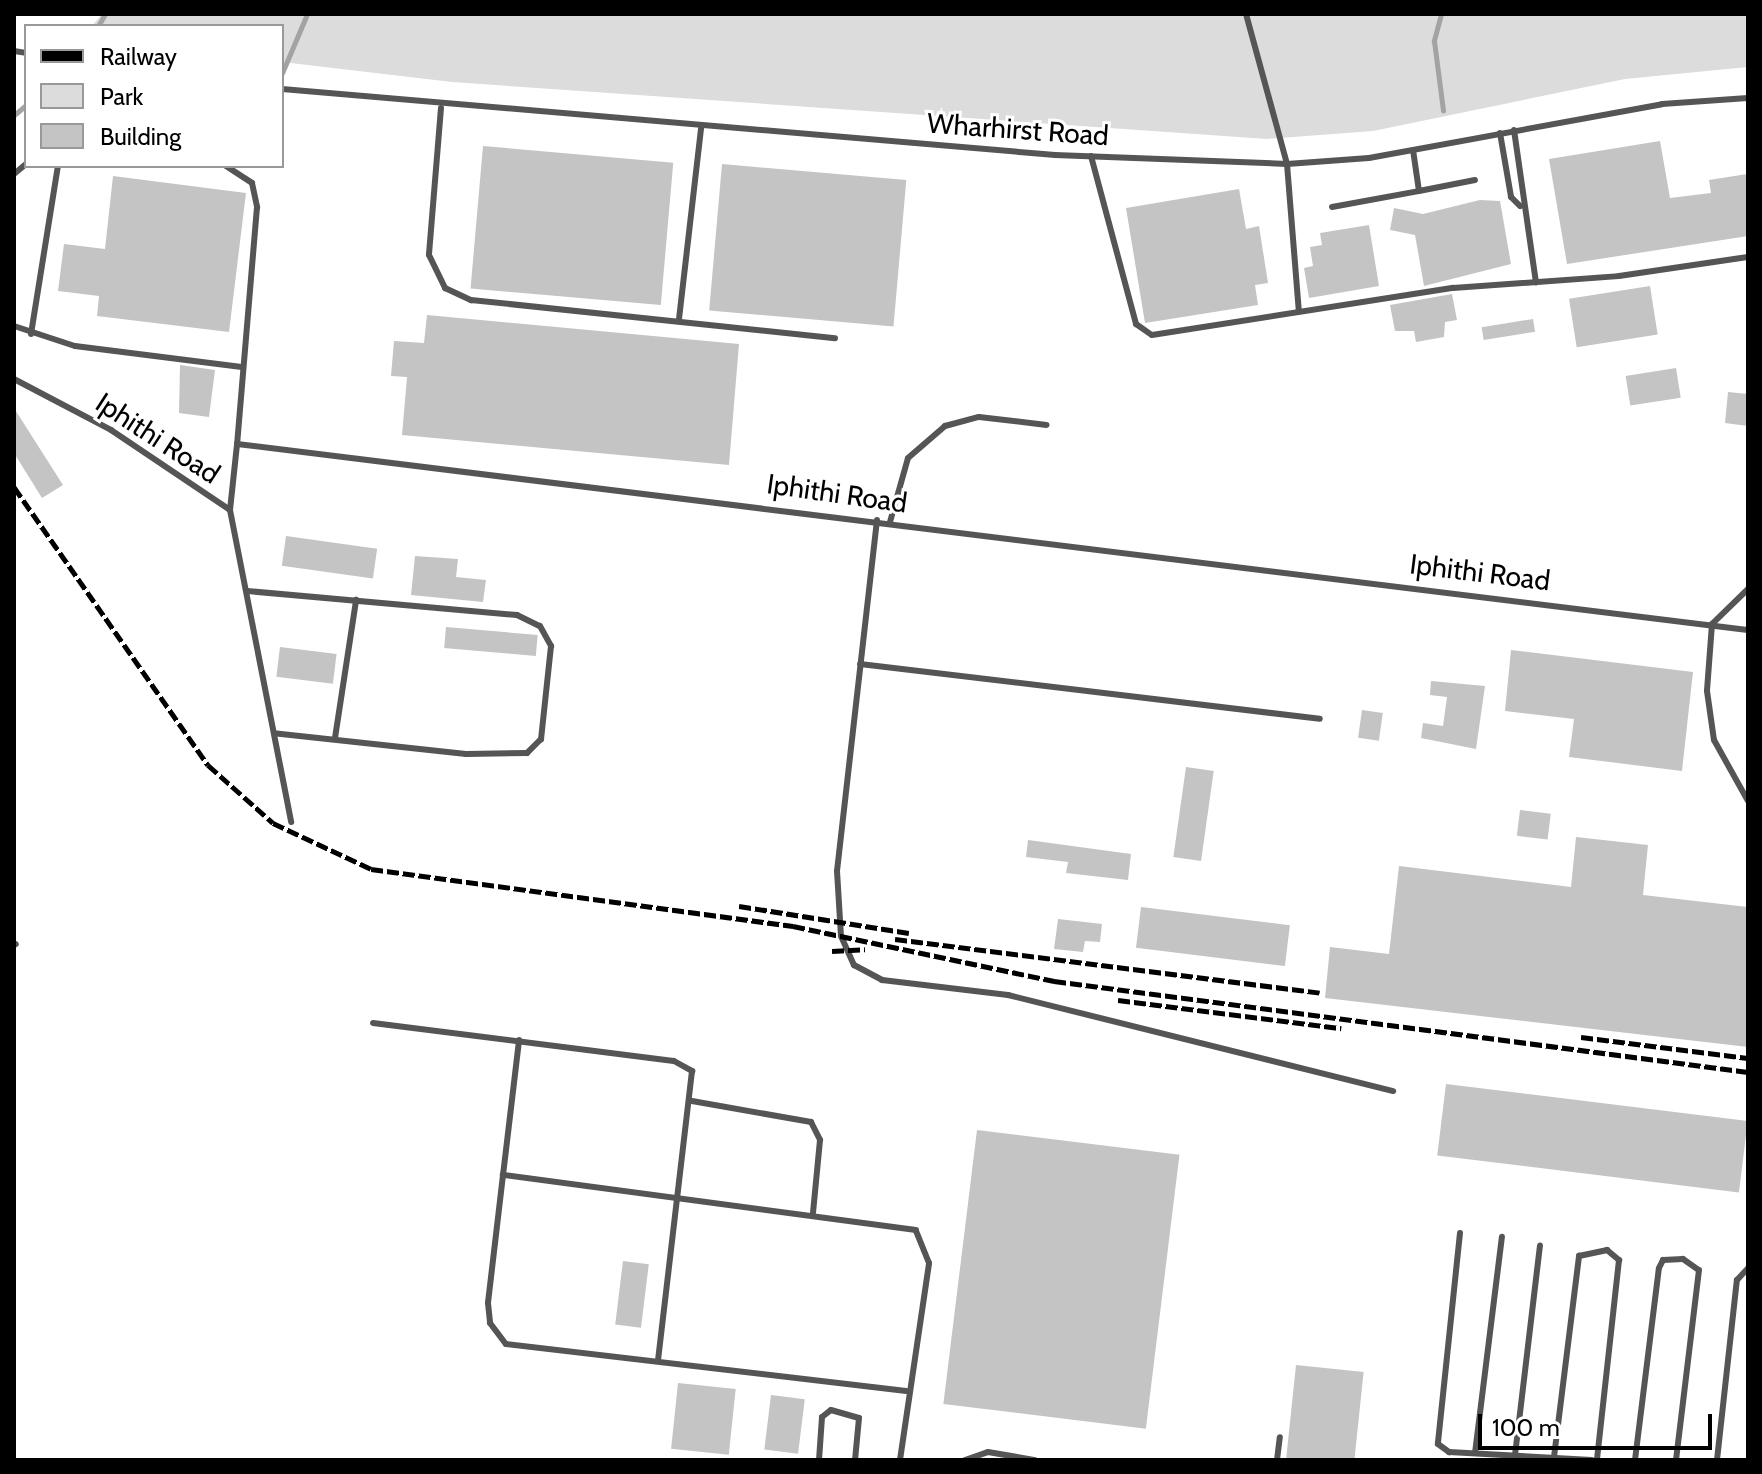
<!DOCTYPE html>
<style>
body{margin:0}
#map{position:relative;width:1762px;height:1474px;overflow:hidden;background:#fff;font-family:Cabin,sans-serif}
div>[style]{position:absolute}
[style*='--x']{left:calc(var(--x)*1px);top:calc(var(--y)*1px);width:calc(var(--w)*1px);rotate:calc(var(--a)*1deg)}
.green>*{inset:0;background:#dcdcdc}
.stream>*{height:5px;margin:-2.5px;padding:0 2.5px;transform-origin:2.5px;border-radius:2.5px;background:#a3a3a3}
.building>*{inset:0;background:#c4c4c4;transform-origin:0 0}
.service>*{height:6px;margin:-3px;padding:0 3px;transform-origin:3px;border-radius:3px;background:#555}
.rail>*{height:5px;margin-top:-2.5px;transform-origin:0;background:repeating-linear-gradient(90deg,#000 0 12px,transparent 0 16px)}
span{translate:-50% -50%;white-space:nowrap;text-align:center;line-height:1.15;-webkit-text-stroke:6px #fff;paint-order:stroke}
.street-label{font-size:28px;color:#000}
.frame{position:absolute;inset:0;border:16px solid #000;pointer-events:none}
.legend{position:absolute;left:24px;top:24px;width:260px;height:144px;box-sizing:border-box;background:#fff;border:2px solid #999;margin:0;padding:10px 14px;list-style:none;font-size:24px;color:#000}
.legend li{display:flex;align-items:center;gap:16px;height:40px}
.legend b{width:40px;border:2px solid #999}
.scale{position:absolute;left:1478px;top:1414px;width:234px;height:36px;box-sizing:border-box;border:4px solid #000;border-top:0;padding-left:10px;font-size:24px;line-height:28px;white-space:nowrap;color:#000;-webkit-text-stroke:6px #fff;paint-order:stroke}
</style>
<div id="map">
<div class="green">
<i style="clip-path:polygon(102px 14px,1748px 14px,1748px 67px,1625px 79px,1373px 131px,1267px 139px,452px 82px,282px 62px,282px 26px,92px 26px)"></i>
</div>
<div class="stream">
<i style="--x:1441;--y:14;--w:28;--a:105"></i>
<i style="--x:1434;--y:41;--w:70;--a:82.6"></i>
<i style="--x:98;--y:26;--w:14;--a:-60"></i>
<i style="--x:282;--y:73;--w:64;--a:-67"></i>
<i style="--x:14;--y:115;--w:16;--a:-40"></i>
</div>
<div class="building">
<i style="clip-path:polygon(1660px 141px,1670px 198px,1711px 193px,1709px 180px,1747px 174px,1748px 236px,1567px 264px,1549px 159px)"></i>
<i style="left:483px;top:146px;width:191px;height:143px;rotate:5deg"></i>
<i style="left:722px;top:164px;width:185px;height:147px;rotate:5deg"></i>
<i style="clip-path:polygon(113px 176px,246px 193px,229px 332px,97px 316px,99px 296px,58px 291px,64px 244px,105px 249px)"></i>
<i style="clip-path:polygon(1239px 189px,1246px 229px,1259px 226px,1268px 283px,1255px 285px,1258px 305px,1145px 323px,1126px 208px)"></i>
<i style="clip-path:polygon(1480px 200px,1500px 201px,1511px 264px,1424px 286px,1415px 235px,1390px 230px,1394px 208px,1423px 214px)"></i>
<i style="clip-path:polygon(1369px 225px,1379px 286px,1309px 298px,1304px 268px,1313px 266px,1310px 247px,1322px 245px,1320px 233px)"></i>
<i style="left:1650px;top:286px;width:49px;height:82px;rotate:81deg"></i>
<i style="clip-path:polygon(1452px 294px,1457px 320px,1445px 322px,1444px 337px,1416px 342px,1414px 331px,1395px 331px,1390px 305px)"></i>
<i style="clip-path:polygon(427px 315px,739px 344px,729px 465px,402px 435px,407px 377px,391px 376px,394px 341px,424px 343px)"></i>
<i style="left:1533px;top:319px;width:13px;height:52px;rotate:81deg"></i>
<i style="clip-path:polygon(180px 365px,215px 370px,209px 417px,179px 413px)"></i>
<i style="left:1676px;top:368px;width:30px;height:51px;rotate:81deg"></i>
<i style="clip-path:polygon(1728px 392px,1748px 394px,1748px 426px,1725px 423px)"></i>
<i style="clip-path:polygon(14px 408px,63px 485px,42px 498px,14px 453px)"></i>
<i style="left:286px;top:536px;width:92px;height:30px;rotate:8deg"></i>
<i style="clip-path:polygon(415px 556px,458px 559px,456px 577px,486px 580px,483px 602px,411px 595px)"></i>
<i style="left:446px;top:627px;width:92px;height:21px;rotate:5deg"></i>
<i style="left:280px;top:647px;width:57px;height:30px;rotate:7deg"></i>
<i style="clip-path:polygon(1511px 650px,1693px 672px,1682px 771px,1569px 757px,1574px 719px,1505px 711px)"></i>
<i style="clip-path:polygon(1431px 681px,1485px 686px,1476px 749px,1421px 738px,1423px 723px,1443px 726px,1447px 697px,1430px 695px)"></i>
<i style="left:1362px;top:710px;width:21px;height:28px;rotate:8deg"></i>
<i style="left:1186px;top:767px;width:28px;height:91px;rotate:8deg"></i>
<i style="left:1520px;top:810px;width:31px;height:26px;rotate:7deg"></i>
<i style="clip-path:polygon(1576px 837px,1648px 845px,1643px 895px,1748px 907px,1748px 1047px,1325px 998px,1330px 947px,1389px 954px,1399px 866px,1571px 887px)"></i>
<i style="clip-path:polygon(1028px 840px,1131px 854px,1128px 880px,1066px 873px,1068px 862px,1026px 857px)"></i>
<i style="left:1141px;top:907px;width:150px;height:41px;rotate:7deg"></i>
<i style="clip-path:polygon(1058px 919px,1102px 924px,1100px 942px,1085px 941px,1083px 952px,1054px 949px)"></i>
<i style="left:1446px;top:1084px;width:304px;height:72px;rotate:7deg"></i>
<i style="left:977px;top:1130px;width:204px;height:276px;rotate:7deg"></i>
<i style="left:623px;top:1261px;width:26px;height:64px;rotate:7deg"></i>
<i style="left:1296px;top:1365px;width:68px;height:95px;rotate:6deg"></i>
<i style="left:678px;top:1383px;width:58px;height:66px;rotate:6deg"></i>
<i style="left:771px;top:1395px;width:34px;height:55px;rotate:7deg"></i>
</div>
<div class="service">
<i style="--x:1246;--y:14;--w:156;--a:74.7"></i>
<i style="--x:1287;--y:164;--w:148;--a:85.4"></i>
<i style="--x:14;--y:51;--w:12;--a:9"></i>
<i style="--x:282;--y:89;--w:776;--a:4.88"></i>
<i style="--x:1055;--y:155;--w:232;--a:2.2"></i>
<i style="--x:1287;--y:164;--w:82;--a:-4.2"></i>
<i style="--x:1369;--y:158;--w:298;--a:-10.4"></i>
<i style="--x:1662;--y:104;--w:86;--a:-4"></i>
<i style="--x:441;--y:108;--w:147;--a:94.7"></i>
<i style="--x:429;--y:255;--w:37;--a:64"></i>
<i style="--x:445;--y:288;--w:29;--a:25"></i>
<i style="--x:471;--y:300;--w:366;--a:6"></i>
<i style="--x:1514;--y:130;--w:154;--a:81.8"></i>
<i style="--x:1500;--y:133;--w:65;--a:80.2"></i>
<i style="--x:1511;--y:197;--w:13;--a:45"></i>
<i style="--x:1091;--y:156;--w:174;--a:75"></i>
<i style="--x:1136;--y:324;--w:19;--a:35"></i>
<i style="--x:1152;--y:335;--w:305;--a:-8.9"></i>
<i style="--x:1453;--y:288;--w:166;--a:-4.1"></i>
<i style="--x:1619;--y:276;--w:130;--a:-8.4"></i>
<i style="--x:226;--y:166;--w:31;--a:33"></i>
<i style="--x:252;--y:183;--w:25;--a:78"></i>
<i style="--x:257;--y:207;--w:238;--a:94.8"></i>
<i style="--x:14;--y:174;--w:16;--a:-40"></i>
<i style="--x:1419;--y:191;--w:57;--a:-11.1"></i>
<i style="--x:1332;--y:207;--w:88;--a:-10.4"></i>
<i style="--x:1419;--y:191;--w:41;--a:-98.3"></i>
<i style="--x:679;--y:319;--w:192;--a:-83.4"></i>
<i style="--x:14;--y:326;--w:64;--a:18.2"></i>
<i style="--x:75;--y:346;--w:168;--a:7.2"></i>
<i style="--x:31;--y:334;--w:170;--a:-80.9"></i>
<i style="--x:14;--y:379;--w:110;--a:27.7"></i>
<i style="--x:111;--y:430;--w:143;--a:33.9"></i>
<i style="--x:230;--y:510;--w:66;--a:-83.9"></i>
<i style="--x:237;--y:444;--w:1522;--a:7.02"></i>
<i style="--x:230;--y:510;--w:318;--a:78.9"></i>
<i style="--x:877;--y:520;--w:353;--a:96.5"></i>
<i style="--x:837;--y:871;--w:65;--a:86.5"></i>
<i style="--x:841;--y:936;--w:32;--a:66"></i>
<i style="--x:854;--y:965;--w:32;--a:28"></i>
<i style="--x:882;--y:980;--w:127;--a:6.8"></i>
<i style="--x:1008;--y:995;--w:397;--a:14"></i>
<i style="--x:890;--y:522;--w:66;--a:-74.3"></i>
<i style="--x:908;--y:458;--w:49;--a:-40.9"></i>
<i style="--x:945;--y:426;--w:35;--a:-15"></i>
<i style="--x:979;--y:417;--w:68;--a:6.7"></i>
<i style="--x:1748;--y:589;--w:50;--a:135.8"></i>
<i style="--x:1712;--y:624;--w:67;--a:94.3"></i>
<i style="--x:1707;--y:691;--w:49;--a:81.9"></i>
<i style="--x:1714;--y:740;--w:70;--a:60.9"></i>
<i style="--x:247;--y:591;--w:271;--a:5.1"></i>
<i style="--x:517;--y:615;--w:25;--a:26"></i>
<i style="--x:540;--y:626;--w:23;--a:61"></i>
<i style="--x:551;--y:646;--w:94;--a:96.1"></i>
<i style="--x:541;--y:739;--w:20;--a:135"></i>
<i style="--x:527;--y:753;--w:61;--a:179.1"></i>
<i style="--x:466;--y:754;--w:193;--a:-173.8"></i>
<i style="--x:860;--y:664;--w:463;--a:6.8"></i>
<i style="--x:335;--y:738;--w:140;--a:-81.3"></i>
<i style="--x:14;--y:945;--w:2;--a:-27"></i>
<i style="--x:373;--y:1023;--w:303;--a:7.2"></i>
<i style="--x:674;--y:1061;--w:21;--a:29"></i>
<i style="--x:692;--y:1071;--w:291;--a:96.7"></i>
<i style="--x:692;--y:1101;--w:121;--a:10"></i>
<i style="--x:811;--y:1122;--w:20;--a:63"></i>
<i style="--x:820;--y:1140;--w:73;--a:95.5"></i>
<i style="--x:503;--y:1175;--w:136;--a:-83.2"></i>
<i style="--x:1460;--y:1233;--w:212;--a:96"></i>
<i style="--x:1438;--y:1444;--w:14;--a:36"></i>
<i style="--x:1449;--y:1452;--w:143;--a:3.2"></i>
<i style="--x:1475;--y:1453;--w:218;--a:-82.9"></i>
<i style="--x:1515;--y:1455;--w:211;--a:-83.2"></i>
<i style="--x:1554;--y:1457;--w:203;--a:-82.9"></i>
<i style="--x:1579;--y:1256;--w:29;--a:-12"></i>
<i style="--x:1607;--y:1250;--w:16;--a:40"></i>
<i style="--x:1619;--y:1260;--w:201;--a:96.3"></i>
<i style="--x:819;--y:1460;--w:43;--a:-86"></i>
<i style="--x:822;--y:1417;--w:11;--a:-38"></i>
<i style="--x:831;--y:1410;--w:29;--a:16"></i>
<i style="--x:859;--y:1418;--w:42;--a:95.4"></i>
<i style="--x:900;--y:1460;--w:199;--a:-81.6"></i>
<i style="--x:929;--y:1263;--w:35;--a:-112"></i>
<i style="--x:916;--y:1230;--w:417;--a:-172.4"></i>
<i style="--x:503;--y:1175;--w:129;--a:96.7"></i>
<i style="--x:488;--y:1303;--w:20;--a:84"></i>
<i style="--x:490;--y:1323;--w:26;--a:53"></i>
<i style="--x:506;--y:1344;--w:403;--a:6.7"></i>
<i style="--x:965;--y:1460;--w:24;--a:-19"></i>
<i style="--x:988;--y:1452;--w:48;--a:9.7"></i>
<i style="--x:1277;--y:1460;--w:23;--a:-83"></i>
<i style="--x:1635;--y:1460;--w:193;--a:-82.9"></i>
<i style="--x:1659;--y:1268;--w:9;--a:-63"></i>
<i style="--x:1663;--y:1260;--w:20;--a:-3"></i>
<i style="--x:1683;--y:1259;--w:19;--a:35"></i>
<i style="--x:1699;--y:1270;--w:191;--a:96.9"></i>
<i style="--x:1717;--y:1460;--w:181;--a:-83.7"></i>
<i style="--x:1737;--y:1280;--w:16;--a:-47"></i>
</div>
<div class="rail">
<i style="--x:14;--y:487;--w:339;--a:55.1"></i>
<i style="--x:208;--y:765;--w:87;--a:41.7"></i>
<i style="--x:273;--y:823;--w:108;--a:25.1"></i>
<i style="--x:371;--y:869;--w:426;--a:7.7"></i>
<i style="--x:793;--y:926;--w:267;--a:11.9"></i>
<i style="--x:1054;--y:981;--w:700;--a:7.47"></i>
<i style="--x:739;--y:906;--w:172;--a:9"></i>
<i style="--x:895;--y:939;--w:428;--a:7.2"></i>
<i style="--x:832;--y:951;--w:33;--a:-3"></i>
<i style="--x:1118;--y:1000;--w:225;--a:7.2"></i>
<i style="--x:1581;--y:1037;--w:168;--a:7.2"></i>
</div>
<div class="street-label">
<span style="left:1018px;top:129px;rotate:4deg">Wharhirst Road</span>
<span style="left:158px;top:438px;rotate:33deg">Iphithi Road</span>
<span style="left:837px;top:493px;rotate:8deg">Iphithi Road</span>
<span style="left:1480px;top:572px;rotate:7deg">Iphithi Road</span>
</div>
<div class="frame"></div>
<ul class="legend">
<li><b style="height:10px;background:#000"></b>Railway</li>
<li><b style="height:22px;background:#dcdcdc"></b>Park</li>
<li><b style="height:22px;background:#c4c4c4"></b>Building</li>
</ul>
<div class="scale">100 m</div>
</div>
